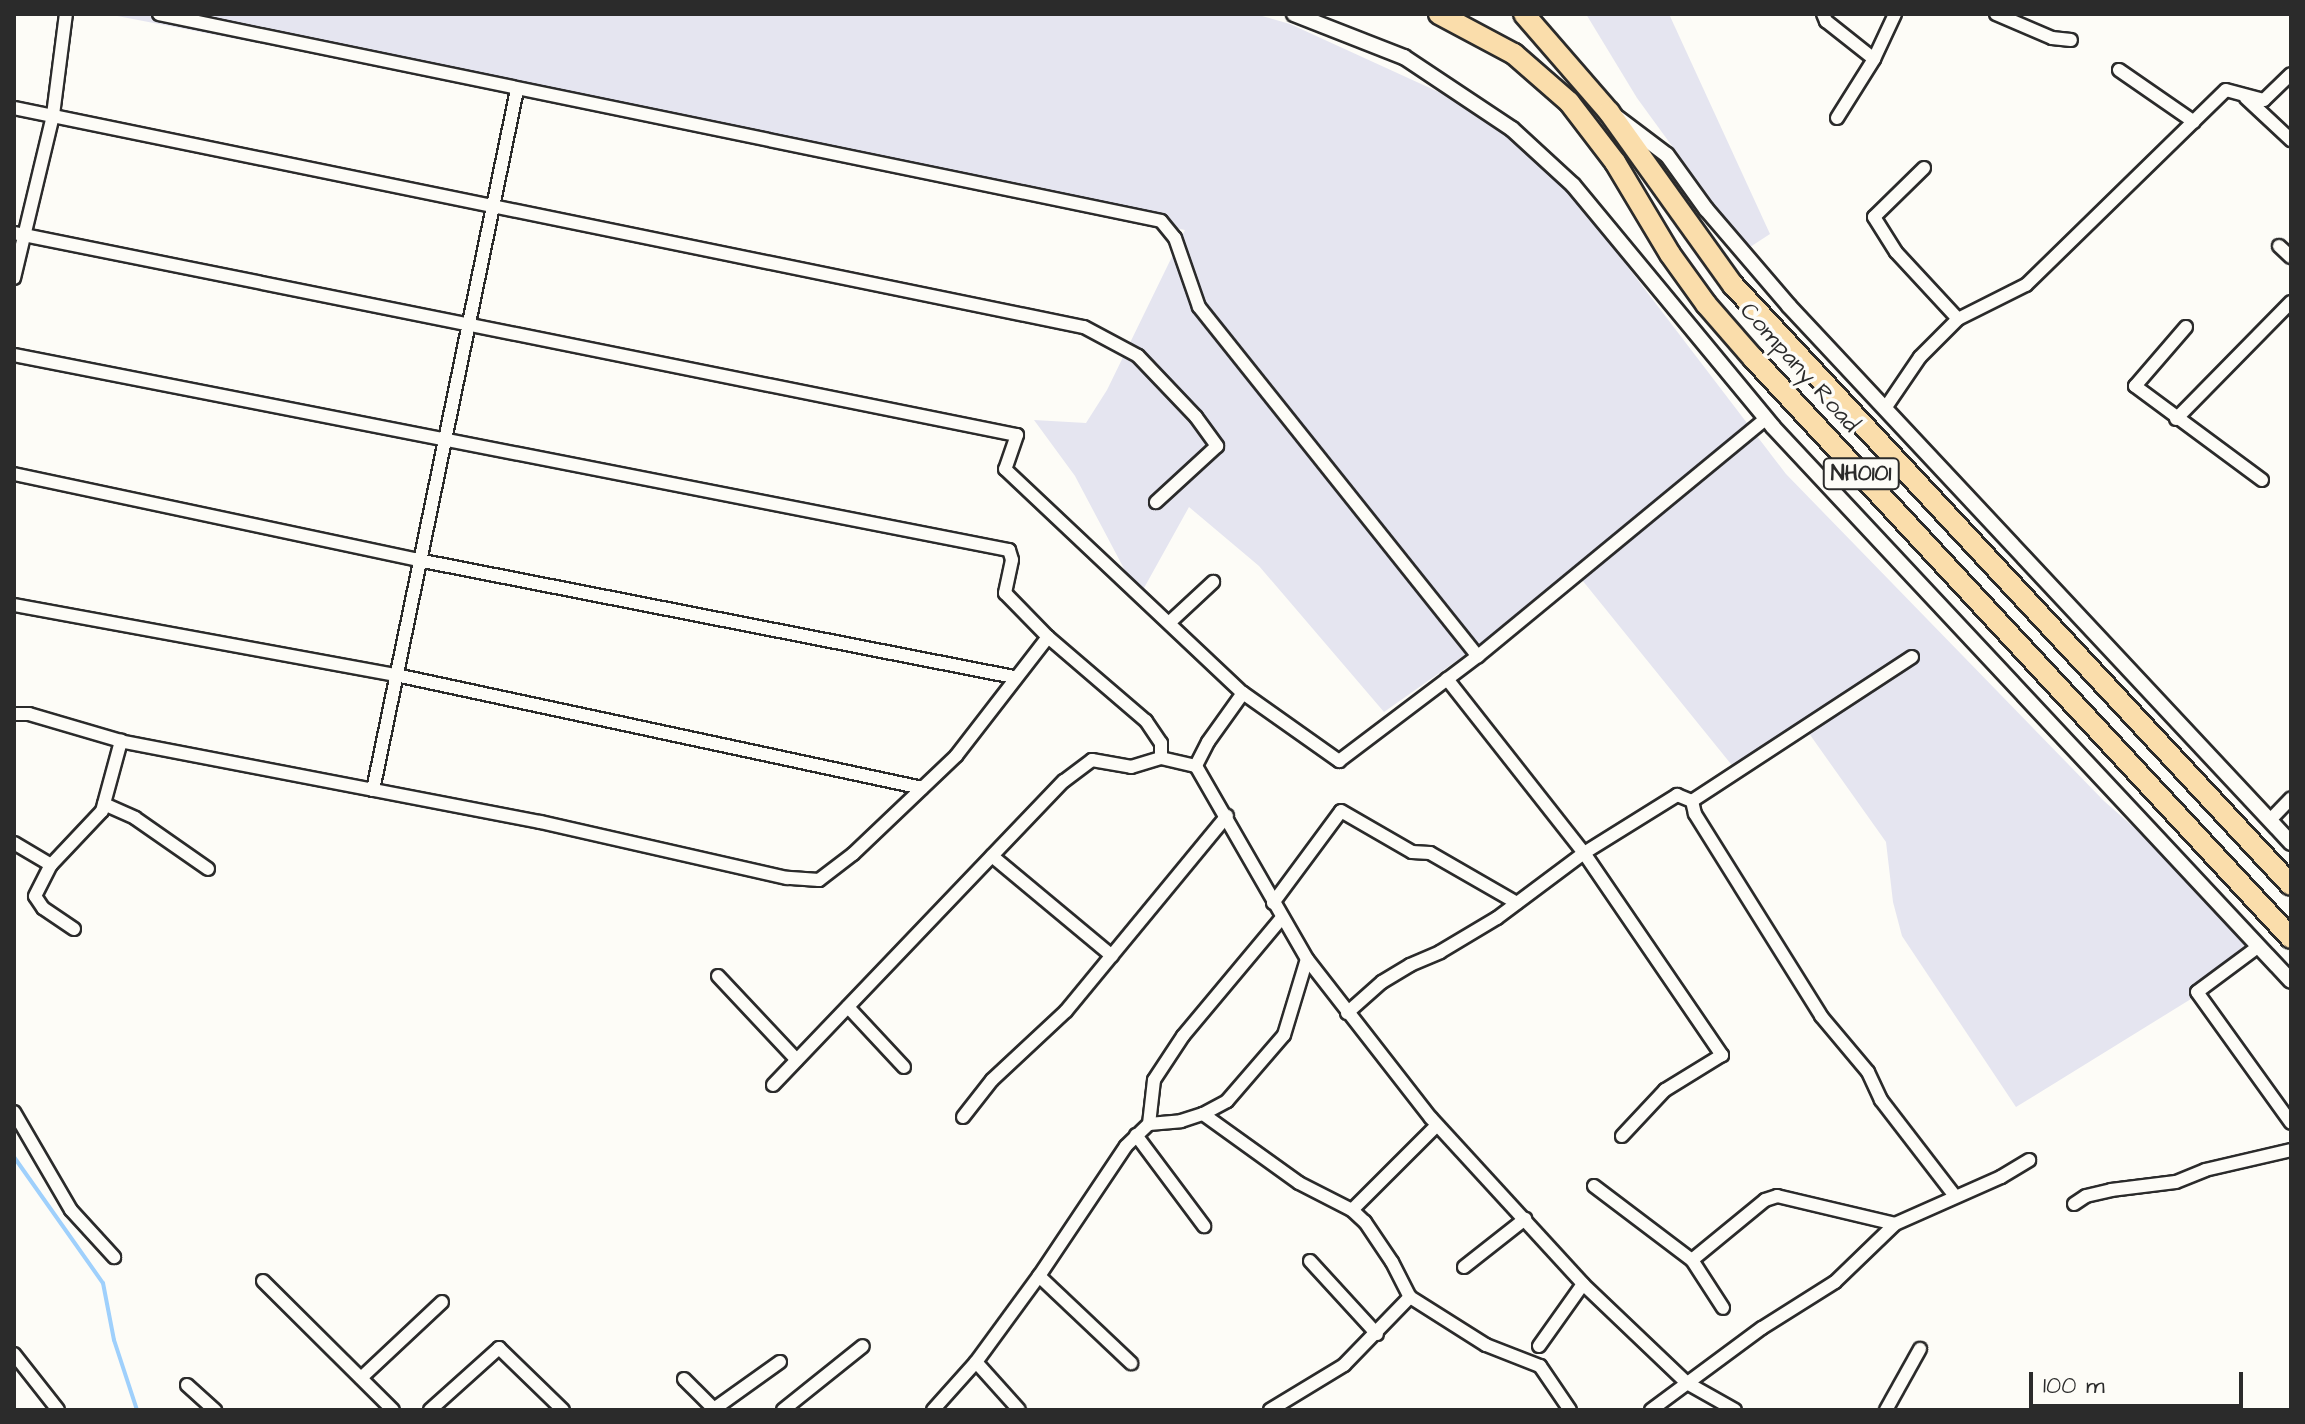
<!DOCTYPE html>
<style>
body{margin:0}
#map{position:relative;width:2305px;height:1424px;overflow:hidden;background:#fdfcf7;font-family:"Architects Daughter",sans-serif}
div>[style]{position:absolute}
[style*='--x']{left:calc(var(--x)*1px);top:calc(var(--y)*1px);width:calc(var(--w)*1px);rotate:calc(var(--a)*1deg)}
.built>*{inset:0;background:#e5e5f0}
.stream>*{height:4px;margin:-2px;padding:0 2px;transform-origin:2px;border-radius:2px;background:#9fd0fc}
.roads{filter:drop-shadow(2px 0 #2b2b2b) drop-shadow(-2px 0 #2b2b2b) drop-shadow(0 2px #2b2b2b) drop-shadow(0 -2px #2b2b2b)}
.minor>*{height:12px;margin:-6px;padding:0 6px;transform-origin:6px;border-radius:6px;background:#fdfcf7}
.tertiary>*{height:14px;margin:-7px;padding:0 7px;transform-origin:7px;border-radius:7px;background:#fdfcf7}
.trunk>*{height:20px;margin:-10px;padding:0 10px;transform-origin:10px;border-radius:10px;background:#faddab}
span{translate:-50% -50%;white-space:nowrap;text-align:center;line-height:1.15;-webkit-text-stroke:7px #fdfcf7;paint-order:stroke}
.shield-label span{padding:2px 6px;background:#fdfcf7;border:2px solid;border-radius:6px;-webkit-text-stroke-width:0}
.shield-label{font-size:22px;color:#2b2b2b;font-weight:700}
.street-label{font-size:24px;color:#2b2b2b}
.frame{position:absolute;inset:0;border:16px solid #2b2b2b;pointer-events:none}
.scale{position:absolute;left:2029px;top:1372px;width:214px;height:36px;box-sizing:border-box;border:4px solid #2b2b2b;border-top:0;padding-left:10px;font-size:24px;line-height:28px;white-space:nowrap;color:#2b2b2b;-webkit-text-stroke:6px #fdfcf7;paint-order:stroke}
</style>
<div id="map">
<div class="built">
<i style="clip-path:polygon(107px 14px,1255px 14px,1290px 24px,1524px 131px,1786px 474px,2104px 801px,2272px 949px,2016px 1107px,1902px 936px,1893px 902px,1886px 842px,1808px 732px,1739px 774px,1578px 575px,1384px 712px,1259px 566px,1189px 507px,1139px 597px,1075px 476px,1034px 420px,1086px 423px,1107px 390px,1185px 230px,783px 145px)"></i>
<i style="clip-path:polygon(1586px 14px,1669px 14px,1770px 234px,1747px 249px,1637px 98px)"></i>
</div>
<div class="stream">
<i style="--x:14;--y:1157;--w:154;--a:54.8"></i>
<i style="--x:103;--y:1283;--w:58;--a:79.1"></i>
<i style="--x:114;--y:1340;--w:74;--a:71.8"></i>
</div>
<div class="roads">
<div class="minor">
<i style="--x:159;--y:14;--w:1023;--a:11.67"></i>
<i style="--x:1161;--y:221;--w:22;--a:51"></i>
<i style="--x:1175;--y:238;--w:73;--a:70.8"></i>
<i style="--x:1199;--y:307;--w:447;--a:51.4"></i>
<i style="--x:1823;--y:14;--w:8;--a:67"></i>
<i style="--x:1826;--y:21;--w:61;--a:38.4"></i>
<i style="--x:1996;--y:14;--w:61;--a:23.2"></i>
<i style="--x:2052;--y:38;--w:19;--a:6"></i>
<i style="--x:2119;--y:70;--w:91;--a:34.7"></i>
<i style="--x:2246;--y:98;--w:62;--a:43"></i>
<i style="--x:14;--y:108;--w:1092;--a:11.57"></i>
<i style="--x:1084;--y:327;--w:61;--a:28.2"></i>
<i style="--x:1138;--y:356;--w:84;--a:46.4"></i>
<i style="--x:1196;--y:417;--w:36;--a:54"></i>
<i style="--x:1217;--y:446;--w:83;--a:137.4"></i>
<i style="--x:1837;--y:118;--w:70;--a:-57.9"></i>
<i style="--x:1874;--y:59;--w:50;--a:-65"></i>
<i style="--x:1924;--y:168;--w:70;--a:135.6"></i>
<i style="--x:1874;--y:217;--w:41;--a:57.8"></i>
<i style="--x:1896;--y:252;--w:91;--a:47.2"></i>
<i style="--x:14;--y:233;--w:1023;--a:11.39"></i>
<i style="--x:1017;--y:435;--w:36;--a:109"></i>
<i style="--x:1005;--y:469;--w:327;--a:43.3"></i>
<i style="--x:1243;--y:693;--w:118;--a:35.3"></i>
<i style="--x:1339;--y:761;--w:174;--a:-37.1"></i>
<i style="--x:1478;--y:656;--w:373;--a:-39.5"></i>
<i style="--x:2279;--y:246;--w:16;--a:43"></i>
<i style="--x:14;--y:278;--w:168;--a:-76.5"></i>
<i style="--x:53;--y:115;--w:102;--a:-82.7"></i>
<i style="--x:2186;--y:327;--w:78;--a:130.8"></i>
<i style="--x:2135;--y:386;--w:158;--a:36.5"></i>
<i style="--x:14;--y:355;--w:1014;--a:11.09"></i>
<i style="--x:1009;--y:550;--w:10;--a:73"></i>
<i style="--x:1012;--y:560;--w:34;--a:102"></i>
<i style="--x:1005;--y:593;--w:62;--a:45.7"></i>
<i style="--x:1048;--y:637;--w:150;--a:127.7"></i>
<i style="--x:956;--y:756;--w:142;--a:136.4"></i>
<i style="--x:853;--y:854;--w:43;--a:142.6"></i>
<i style="--x:819;--y:880;--w:32;--a:-176"></i>
<i style="--x:787;--y:878;--w:253;--a:-167.2"></i>
<i style="--x:540;--y:822;--w:427;--a:-169.1"></i>
<i style="--x:121;--y:741;--w:96;--a:-163.6"></i>
<i style="--x:29;--y:714;--w:15;--a:180"></i>
<i style="--x:1886;--y:407;--w:60;--a:-55.8"></i>
<i style="--x:1920;--y:357;--w:54;--a:-45"></i>
<i style="--x:1958;--y:319;--w:76;--a:-26.6"></i>
<i style="--x:2026;--y:285;--w:279;--a:-44.3"></i>
<i style="--x:2226;--y:90;--w:39;--a:15"></i>
<i style="--x:2264;--y:100;--w:37;--a:-44"></i>
<i style="--x:2176;--y:419;--w:164;--a:-45.5"></i>
<i style="--x:14;--y:474;--w:413;--a:12"></i>
<i style="--x:418;--y:560;--w:607;--a:11.11"></i>
<i style="--x:14;--y:605;--w:388;--a:10.4"></i>
<i style="--x:396;--y:675;--w:538;--a:12.12"></i>
<i style="--x:1170;--y:622;--w:59;--a:-42.9"></i>
<i style="--x:1048;--y:637;--w:129;--a:40.6"></i>
<i style="--x:1146;--y:721;--w:27;--a:56"></i>
<i style="--x:1161;--y:743;--w:15;--a:90"></i>
<i style="--x:1912;--y:657;--w:263;--a:146.8"></i>
<i style="--x:1692;--y:801;--w:13;--a:77"></i>
<i style="--x:1695;--y:814;--w:238;--a:58"></i>
<i style="--x:1821;--y:1016;--w:73;--a:50"></i>
<i style="--x:1868;--y:1072;--w:31;--a:65"></i>
<i style="--x:1881;--y:1100;--w:121;--a:52.4"></i>
<i style="--x:1447;--y:679;--w:221;--a:51.8"></i>
<i style="--x:1584;--y:853;--w:245;--a:55.7"></i>
<i style="--x:1722;--y:1055;--w:67;--a:148.4"></i>
<i style="--x:1665;--y:1090;--w:63;--a:133.1"></i>
<i style="--x:1243;--y:693;--w:60;--a:125.5"></i>
<i style="--x:1208;--y:742;--w:27;--a:117"></i>
<i style="--x:1196;--y:766;--w:223;--a:60.1"></i>
<i style="--x:1307;--y:959;--w:202;--a:52.1"></i>
<i style="--x:1431;--y:1118;--w:225;--a:47.5"></i>
<i style="--x:1583;--y:1284;--w:144;--a:43.6"></i>
<i style="--x:1687;--y:1383;--w:55;--a:29.4"></i>
<i style="--x:373;--y:790;--w:715;--a:-78.38"></i>
<i style="--x:104;--y:804;--w:34;--a:24"></i>
<i style="--x:135;--y:818;--w:89;--a:34.9"></i>
<i style="--x:2270;--y:820;--w:30;--a:-46"></i>
<i style="--x:14;--y:843;--w:43;--a:30.7"></i>
<i style="--x:992;--y:856;--w:156;--a:39.8"></i>
<i style="--x:1273;--y:903;--w:114;--a:-53.5"></i>
<i style="--x:1341;--y:811;--w:82;--a:30"></i>
<i style="--x:1412;--y:852;--w:18;--a:3"></i>
<i style="--x:1430;--y:853;--w:100;--a:29.9"></i>
<i style="--x:74;--y:929;--w:37;--a:-146"></i>
<i style="--x:43;--y:908;--w:14;--a:-124"></i>
<i style="--x:35;--y:896;--w:35;--a:-63"></i>
<i style="--x:51;--y:865;--w:74;--a:-46.6"></i>
<i style="--x:102;--y:811;--w:73;--a:-74.8"></i>
<i style="--x:2259;--y:946;--w:77;--a:143.4"></i>
<i style="--x:2197;--y:992;--w:161;--a:54.3"></i>
<i style="--x:718;--y:976;--w:115;--a:46.8"></i>
<i style="--x:848;--y:1007;--w:82;--a:47"></i>
<i style="--x:1347;--y:1013;--w:47;--a:-41.5"></i>
<i style="--x:1382;--y:982;--w:33;--a:-31"></i>
<i style="--x:1410;--y:965;--w:33;--a:-23"></i>
<i style="--x:1440;--y:952;--w:66;--a:-30.8"></i>
<i style="--x:1497;--y:918;--w:109;--a:-36.8"></i>
<i style="--x:1584;--y:853;--w:110;--a:-31.9"></i>
<i style="--x:1677;--y:795;--w:16;--a:22"></i>
<i style="--x:773;--y:1085;--w:421;--a:-46.3"></i>
<i style="--x:1064;--y:781;--w:35;--a:-37"></i>
<i style="--x:1092;--y:760;--w:40;--a:10"></i>
<i style="--x:1131;--y:767;--w:31;--a:-17"></i>
<i style="--x:1161;--y:758;--w:36;--a:13"></i>
<i style="--x:14;--y:1112;--w:113;--a:59.8"></i>
<i style="--x:71;--y:1210;--w:64;--a:47.5"></i>
<i style="--x:1203;--y:1114;--w:27;--a:-28"></i>
<i style="--x:1227;--y:1101;--w:87;--a:-49.2"></i>
<i style="--x:1284;--y:1035;--w:79;--a:-73.2"></i>
<i style="--x:963;--y:1117;--w:47;--a:-51.9"></i>
<i style="--x:992;--y:1080;--w:101;--a:-43"></i>
<i style="--x:1066;--y:1011;--w:253;--a:-50.5"></i>
<i style="--x:1149;--y:1124;--w:32;--a:-5"></i>
<i style="--x:1181;--y:1121;--w:23;--a:-18"></i>
<i style="--x:1203;--y:1114;--w:118;--a:35.7"></i>
<i style="--x:1299;--y:1183;--w:59;--a:27"></i>
<i style="--x:1352;--y:1210;--w:18;--a:43"></i>
<i style="--x:1365;--y:1222;--w:48;--a:56"></i>
<i style="--x:1392;--y:1262;--w:39;--a:63"></i>
<i style="--x:1410;--y:1297;--w:90;--a:32.3"></i>
<i style="--x:1486;--y:1345;--w:58;--a:21.3"></i>
<i style="--x:1540;--y:1366;--w:53;--a:55.7"></i>
<i style="--x:1136;--y:1135;--w:114;--a:53.2"></i>
<i style="--x:1594;--y:1186;--w:123;--a:37.1"></i>
<i style="--x:1692;--y:1260;--w:57;--a:57.1"></i>
<i style="--x:2074;--y:1204;--w:14;--a:-34"></i>
<i style="--x:2086;--y:1196;--w:26;--a:-13"></i>
<i style="--x:2111;--y:1190;--w:65;--a:-7"></i>
<i style="--x:2176;--y:1182;--w:31;--a:-22"></i>
<i style="--x:2205;--y:1170;--w:88;--a:-13.1"></i>
<i style="--x:1352;--y:1210;--w:120;--a:-45"></i>
<i style="--x:1692;--y:1260;--w:94;--a:-39.4"></i>
<i style="--x:1765;--y:1200;--w:13;--a:-18"></i>
<i style="--x:1777;--y:1196;--w:121;--a:13.3"></i>
<i style="--x:1310;--y:1261;--w:99;--a:47.5"></i>
<i style="--x:1464;--y:1267;--w:78;--a:-38.2"></i>
<i style="--x:1039;--y:1276;--w:127;--a:43.4"></i>
<i style="--x:263;--y:1281;--w:183;--a:44.8"></i>
<i style="--x:1539;--y:1346;--w:76;--a:-54.6"></i>
<i style="--x:14;--y:1354;--w:71;--a:51.8"></i>
<i style="--x:976;--y:1362;--w:64;--a:48.1"></i>
<i style="--x:361;--y:1378;--w:111;--a:-43.2"></i>
<i style="--x:684;--y:1379;--w:44;--a:45"></i>
<i style="--x:187;--y:1385;--w:38;--a:42"></i>
<i style="--x:714;--y:1409;--w:81;--a:-35.5"></i>
<i style="--x:430;--y:1410;--w:93;--a:-41.9"></i>
<i style="--x:499;--y:1348;--w:89;--a:44.1"></i>
<i style="--x:783;--y:1410;--w:102;--a:-38.7"></i>
<i style="--x:933;--y:1410;--w:64;--a:-48.1"></i>
<i style="--x:976;--y:1362;--w:107;--a:-53.8"></i>
<i style="--x:1039;--y:1276;--w:156;--a:-56.2"></i>
<i style="--x:1126;--y:1146;--w:32;--a:-44"></i>
<i style="--x:1149;--y:1124;--w:44;--a:-83.5"></i>
<i style="--x:1154;--y:1080;--w:53;--a:-56.6"></i>
<i style="--x:1183;--y:1036;--w:153;--a:-50.1"></i>
<i style="--x:1270;--y:1410;--w:87;--a:-31.3"></i>
<i style="--x:1344;--y:1365;--w:95;--a:-45.9"></i>
<i style="--x:1651;--y:1410;--w:138;--a:-36.5"></i>
<i style="--x:1762;--y:1328;--w:86;--a:-32.2"></i>
<i style="--x:1835;--y:1282;--w:83;--a:-44"></i>
<i style="--x:1895;--y:1224;--w:116;--a:-23.9"></i>
<i style="--x:2001;--y:1177;--w:33;--a:-31"></i>
<i style="--x:1886;--y:1410;--w:70;--a:-60.9"></i>
</div>
<div class="tertiary">
<i style="--x:1294;--y:14;--w:118;--a:21.4"></i>
<i style="--x:1404;--y:57;--w:130;--a:33.7"></i>
<i style="--x:1512;--y:129;--w:83;--a:42.6"></i>
<i style="--x:1573;--y:185;--w:314;--a:50.4"></i>
<i style="--x:1773;--y:427;--w:758;--a:46.92"></i>
<i style="--x:1618;--y:118;--w:61;--a:37.1"></i>
<i style="--x:1667;--y:155;--w:67;--a:54.2"></i>
<i style="--x:1706;--y:209;--w:128;--a:49.4"></i>
<i style="--x:1789;--y:306;--w:735;--a:46.93"></i>
</div>
<div class="trunk">
<i style="--x:1439;--y:14;--w:85;--a:28.1"></i>
<i style="--x:1514;--y:54;--w:73;--a:41.1"></i>
<i style="--x:1569;--y:102;--w:76;--a:52.5"></i>
<i style="--x:1615;--y:162;--w:107;--a:59.1"></i>
<i style="--x:1670;--y:254;--w:62;--a:54.2"></i>
<i style="--x:1706;--y:304;--w:72;--a:49"></i>
<i style="--x:1753;--y:358;--w:791;--a:47.15"></i>
<i style="--x:1524;--y:14;--w:130;--a:49.1"></i>
<i style="--x:1609;--y:112;--w:213;--a:54.4"></i>
<i style="--x:1733;--y:285;--w:819;--a:47.08"></i>
</div>
</div>
<div class="shield-label">
<span style="left:1861px;top:474px">NH0101</span>
</div>
<div class="street-label">
<span style="left:1799px;top:368px;rotate:48deg">Company Road</span>
</div>
<div class="frame"></div>
<div class="scale">100 m</div>
</div>
